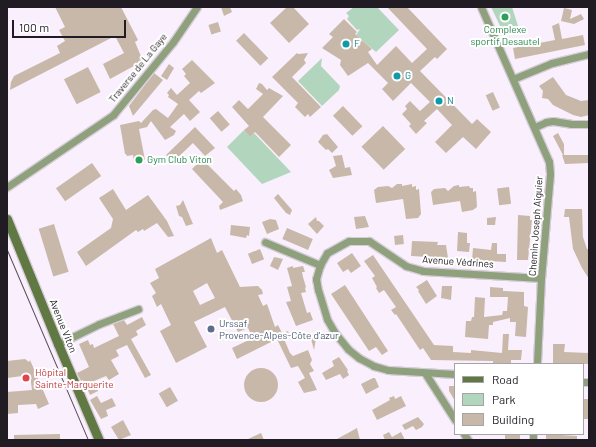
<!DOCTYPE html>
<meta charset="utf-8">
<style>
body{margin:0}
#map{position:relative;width:596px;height:447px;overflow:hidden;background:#faeffd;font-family:Barlow,sans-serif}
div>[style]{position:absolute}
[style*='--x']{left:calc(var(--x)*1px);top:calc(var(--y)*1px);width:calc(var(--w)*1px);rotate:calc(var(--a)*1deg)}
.green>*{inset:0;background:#b2d6bd}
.building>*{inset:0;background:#c8b8a9;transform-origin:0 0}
.round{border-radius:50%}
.roads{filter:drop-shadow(1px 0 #d7cdda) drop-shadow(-1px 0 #d7cdda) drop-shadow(0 1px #d7cdda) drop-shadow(0 -1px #d7cdda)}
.street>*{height:7px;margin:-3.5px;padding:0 3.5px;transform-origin:3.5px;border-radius:3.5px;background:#8fa17c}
.secondary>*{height:9px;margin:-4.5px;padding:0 4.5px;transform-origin:4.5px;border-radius:4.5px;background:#607942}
.tram>*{height:1px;margin:-0.5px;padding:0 0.5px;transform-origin:0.5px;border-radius:0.5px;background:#554e57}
.dots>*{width:11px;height:11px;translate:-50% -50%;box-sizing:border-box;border:2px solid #fff;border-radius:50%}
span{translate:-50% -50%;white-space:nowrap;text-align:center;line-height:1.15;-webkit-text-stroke:4px #fff;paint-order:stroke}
.leisure-label{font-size:10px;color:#27864d}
.left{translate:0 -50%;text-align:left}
.culture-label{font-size:10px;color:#0d838f}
.street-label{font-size:10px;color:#211c23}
.service-label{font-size:10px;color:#4e5e75}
.health-label{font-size:10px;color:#be3a42}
.frame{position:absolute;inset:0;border:8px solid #211c23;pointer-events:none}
.legend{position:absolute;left:454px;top:363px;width:130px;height:72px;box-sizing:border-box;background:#fff;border:1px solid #a6a4a7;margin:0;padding:5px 7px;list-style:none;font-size:12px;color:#211c23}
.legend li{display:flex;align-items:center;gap:8px;height:20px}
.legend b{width:20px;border:1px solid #a6a4a7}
.scale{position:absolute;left:12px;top:20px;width:114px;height:18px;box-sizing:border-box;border:2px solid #211c23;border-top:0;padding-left:5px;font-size:12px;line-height:14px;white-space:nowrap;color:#211c23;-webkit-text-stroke:3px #fff;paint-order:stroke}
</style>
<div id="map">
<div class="green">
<i style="clip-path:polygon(354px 7px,377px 7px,399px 30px,376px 52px,356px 35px,360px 29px,357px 30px,347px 19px,349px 16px,346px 13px)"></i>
<i style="clip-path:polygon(491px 7px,512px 7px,518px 26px,503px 32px)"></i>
<i style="clip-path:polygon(322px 58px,321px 66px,340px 86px,339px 90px,322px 106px,298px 81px)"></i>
<i style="clip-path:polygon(244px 130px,250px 137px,254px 133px,291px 172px,262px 184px,227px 147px)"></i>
</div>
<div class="building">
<i style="clip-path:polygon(55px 7px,121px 7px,138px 40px,135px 42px,143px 61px,110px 79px,103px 64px,124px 53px,115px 36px,10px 90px,11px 82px,14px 76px,60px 53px,57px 46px,65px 41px,59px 30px,65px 27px)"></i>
<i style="clip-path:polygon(221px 7px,230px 7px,232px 12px,224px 16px)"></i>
<i style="clip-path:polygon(287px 7px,293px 7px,309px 24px,289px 43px,270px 23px)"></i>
<i style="clip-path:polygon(387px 7px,407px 7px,447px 49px,437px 59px,435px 57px,420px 71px,472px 124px,477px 119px,491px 132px,476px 149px,463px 137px,446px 153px,435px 142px,452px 125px,437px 109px,424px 121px,427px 123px,416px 134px,409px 126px,411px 124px,402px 114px,407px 109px,405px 106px,410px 101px,420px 111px,430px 102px,411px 83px,393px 101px,382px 89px,388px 83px,368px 63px,348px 76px,340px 65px,341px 60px,322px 48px,333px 37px,329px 34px,344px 19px,357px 32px,355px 34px,372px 49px,368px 52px,377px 65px,396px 46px,412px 63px,427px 49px)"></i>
<i style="clip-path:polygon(564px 8px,572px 10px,570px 19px,581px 14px,584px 19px,574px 24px,561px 21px)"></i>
<i style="left:218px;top:22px;width:10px;height:10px;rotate:73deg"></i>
<i style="clip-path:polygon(559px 23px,562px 39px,583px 35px,585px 45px,515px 59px,513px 48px,555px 40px,552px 26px)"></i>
<i style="left:244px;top:33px;width:35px;height:11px;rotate:46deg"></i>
<i style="clip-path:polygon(297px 53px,298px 54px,308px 53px,304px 60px,306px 63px,292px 77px,321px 107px,310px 117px,308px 114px,305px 117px,295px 107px,298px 103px,272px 77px)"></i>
<i style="clip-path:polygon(192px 60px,215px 83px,201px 93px,199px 91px,189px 100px,200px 112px,190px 121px,184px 114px,170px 127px,176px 131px,174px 135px,165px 140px,151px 121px,147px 127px,139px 129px,145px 160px,134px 162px,133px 155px,127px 156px,126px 154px,125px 154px,120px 125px,139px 121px,141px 123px,153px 110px,156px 109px,168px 118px,178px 104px,168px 97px,169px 95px,167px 93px,171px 88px,177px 95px,190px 83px,184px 76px,186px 74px,182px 69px)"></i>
<i style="clip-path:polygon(169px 64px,174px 68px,167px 80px,161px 76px)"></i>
<i style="left:88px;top:67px;width:28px;height:27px;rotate:63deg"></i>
<i style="clip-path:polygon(154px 73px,163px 80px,133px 116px,129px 106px)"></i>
<i style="clip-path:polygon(553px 77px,566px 95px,581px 101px,589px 100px,589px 115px,581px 117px,573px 115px,553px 105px,548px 99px,542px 98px,543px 91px,539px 86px)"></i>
<i style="clip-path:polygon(259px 83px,262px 84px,267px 90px,269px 88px,283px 96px,263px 117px,291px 145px,279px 157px,255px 132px,250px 137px,244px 130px,249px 126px,232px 107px,239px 100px,248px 109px,263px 94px,256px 89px)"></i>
<i style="left:493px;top:92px;width:17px;height:8px;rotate:66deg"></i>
<i style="left:343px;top:106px;width:28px;height:14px;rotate:46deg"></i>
<i style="left:218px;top:111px;width:18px;height:11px;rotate:49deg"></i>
<i style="left:383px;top:126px;width:32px;height:30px;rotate:46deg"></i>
<i style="clip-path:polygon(195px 127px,215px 148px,205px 156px,193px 143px,173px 162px,166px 155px)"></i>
<i style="clip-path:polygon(558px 133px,564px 144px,564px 155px,589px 155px,589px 163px,565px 164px,562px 155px,563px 155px,553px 136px)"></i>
<i style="clip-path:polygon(327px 134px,338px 147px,332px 153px,328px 149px,326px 150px,318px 142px,323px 135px)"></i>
<i style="clip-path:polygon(342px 155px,345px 168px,350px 167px,352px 175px,333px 178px,329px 170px,336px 166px,333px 156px)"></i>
<i style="clip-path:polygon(202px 159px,234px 191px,236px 189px,241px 195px,243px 201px,220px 210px,219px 206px,223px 202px,192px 169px)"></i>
<i style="left:92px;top:163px;width:16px;height:44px;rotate:55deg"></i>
<i style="clip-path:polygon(397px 184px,402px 184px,402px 186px,412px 184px,412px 187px,416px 186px,416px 190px,419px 189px,421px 214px,418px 218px,406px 219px,403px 199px,376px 203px,374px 190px,378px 187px,388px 186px,392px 188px)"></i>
<i style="clip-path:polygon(459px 185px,459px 187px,469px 186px,470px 188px,473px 188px,473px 192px,476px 191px,477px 207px,473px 210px,462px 212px,460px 201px,433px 205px,431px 192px,434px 189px,445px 188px,448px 191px,454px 186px)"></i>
<i style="left:509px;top:187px;width:17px;height:12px;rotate:83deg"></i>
<i style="clip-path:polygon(113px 189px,126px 210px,148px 195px,167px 221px,174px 236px,168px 237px,157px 223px,144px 231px,143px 229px,138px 232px,136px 230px,86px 266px,77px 252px,111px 228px,113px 219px,99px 198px)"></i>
<i style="clip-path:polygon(278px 194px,292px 210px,290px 215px,286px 213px,274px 198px)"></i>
<i style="clip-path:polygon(183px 200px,193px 224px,186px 226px,182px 217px,179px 216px,176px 206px,180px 205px)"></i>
<i style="clip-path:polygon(565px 209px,582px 209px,583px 237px,587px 249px,589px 249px,589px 279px,582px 268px,573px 249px,569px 217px,564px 217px)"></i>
<i style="clip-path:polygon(518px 215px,530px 216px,530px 220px,532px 220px,528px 260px,517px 260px)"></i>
<i style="clip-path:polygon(365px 216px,369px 227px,356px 229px,354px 217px)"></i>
<i style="clip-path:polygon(316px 217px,317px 221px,319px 221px,324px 226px,317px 234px,308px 224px)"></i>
<i style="clip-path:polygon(496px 217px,495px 225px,487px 225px,487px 218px)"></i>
<i style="clip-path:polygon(270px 219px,276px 220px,279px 229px,267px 234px,262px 222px)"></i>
<i style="left:54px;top:224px;width:50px;height:16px;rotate:73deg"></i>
<i style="clip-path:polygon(231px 225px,250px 227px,249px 236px,247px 235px,246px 238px,230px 235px)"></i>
<i style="left:287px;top:228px;width:28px;height:12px;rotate:23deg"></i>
<i style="clip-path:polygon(458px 232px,467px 233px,467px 243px,470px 243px,469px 252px,457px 251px)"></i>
<i style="left:403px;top:235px;width:9px;height:9px;rotate:84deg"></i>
<i style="clip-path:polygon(evenodd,211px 238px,217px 253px,222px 250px,240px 287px,258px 286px,262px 290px,263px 294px,258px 295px,263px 306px,267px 304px,275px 327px,278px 325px,282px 333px,288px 331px,290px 337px,284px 339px,290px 353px,293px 356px,308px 350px,312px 360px,310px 364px,314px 371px,309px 373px,317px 390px,304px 393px,298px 382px,305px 378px,298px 366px,291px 368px,277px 339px,237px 359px,232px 348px,253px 338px,248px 328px,238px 332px,225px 307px,194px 322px,207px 347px,176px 363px,160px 331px,171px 325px,161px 304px,157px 307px,152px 296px,156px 293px,150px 283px,159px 278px,155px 269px,211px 238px,207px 283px,215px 298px,200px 305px,193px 291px,207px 283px)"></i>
<i style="clip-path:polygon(412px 241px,438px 242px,437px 245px,446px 245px,448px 258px,411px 256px)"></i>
<i style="clip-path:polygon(492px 243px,497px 243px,497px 254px,506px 254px,506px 262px,472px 260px,473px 248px,491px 250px)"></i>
<i style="left:260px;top:249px;width:11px;height:13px;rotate:68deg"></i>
<i style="clip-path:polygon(352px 253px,361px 266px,351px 273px,348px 269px,343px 272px,337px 263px)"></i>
<i style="clip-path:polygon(373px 255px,434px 345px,453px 346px,453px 352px,471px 353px,471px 350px,502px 353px,503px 334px,509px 334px,508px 350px,522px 350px,521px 360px,511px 360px,511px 364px,493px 364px,493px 361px,431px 360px,423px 348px,420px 350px,396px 314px,395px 315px,391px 310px,396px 307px,384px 290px,379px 293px,376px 288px,377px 287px,372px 278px,375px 276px,364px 261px)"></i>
<i style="clip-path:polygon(274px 257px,283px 259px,278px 270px,270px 266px)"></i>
<i style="clip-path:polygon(293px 266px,293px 268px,303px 266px,305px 272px,302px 272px,303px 277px,306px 287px,305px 288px,306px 292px,301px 293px,307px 313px,310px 312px,313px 320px,296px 326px,286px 302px,291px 301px,287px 287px,292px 286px,287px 268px)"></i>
<i style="clip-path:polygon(427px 280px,437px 296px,426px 304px,418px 291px,419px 290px,416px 287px)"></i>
<i style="clip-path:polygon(345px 285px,388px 351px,382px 355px,376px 347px,369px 351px,331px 294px)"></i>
<i style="clip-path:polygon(442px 286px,452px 286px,451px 300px,441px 298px)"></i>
<i style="clip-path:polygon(490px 287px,503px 288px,503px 291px,524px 292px,524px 306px,528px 307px,526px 337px,515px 336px,516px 322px,510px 322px,510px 318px,493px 322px,493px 325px,489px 325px,488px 339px,465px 337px,466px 321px,471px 321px,472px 317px,474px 317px,475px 297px,485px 298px,484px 317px,502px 315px,503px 311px,507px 311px,508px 297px,490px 297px)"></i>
<i style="clip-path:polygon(142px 317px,146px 325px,136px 331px,138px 335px,131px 339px,151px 375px,145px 378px,127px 345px,116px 350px,119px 356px,111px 360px,119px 374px,109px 380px,106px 376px,94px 381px,98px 391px,90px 395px,83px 380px,81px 381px,77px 373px,89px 367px,79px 344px,88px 340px,90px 345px,93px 344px,94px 348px,119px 336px,113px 324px,124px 320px,127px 325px)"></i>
<i style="clip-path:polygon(317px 333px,314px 350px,310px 335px)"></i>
<i style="clip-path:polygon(553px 344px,565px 344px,564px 352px,589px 353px,589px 364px,553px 364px)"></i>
<i style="clip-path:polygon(339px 357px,348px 370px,347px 371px,349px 375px,343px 379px,340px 374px,326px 380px,322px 373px,334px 366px,332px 361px)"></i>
<i style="clip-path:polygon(25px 359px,29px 362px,30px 360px,49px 404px,38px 409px,36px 404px,18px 405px,18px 413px,7px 414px,7px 392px,32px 390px,30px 375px,7px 378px,7px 361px)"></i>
<i class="round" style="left:244px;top:368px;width:34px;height:34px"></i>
<i style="clip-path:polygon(373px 378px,375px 378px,379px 387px,366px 394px,361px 384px)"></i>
<i style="clip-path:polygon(449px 386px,455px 386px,455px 401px,449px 391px)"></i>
<i style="left:170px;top:387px;width:16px;height:13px;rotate:60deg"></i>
<i style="clip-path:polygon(97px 396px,101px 403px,112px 398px,116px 406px,106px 410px,108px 416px,101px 419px,90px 400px)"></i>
<i style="clip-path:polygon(394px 396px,395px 399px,401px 396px,406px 406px,377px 420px,372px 410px,390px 400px,389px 398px)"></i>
<i style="clip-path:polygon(583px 399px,589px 399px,589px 419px,584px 419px)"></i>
<i style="clip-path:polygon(418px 417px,424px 424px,422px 427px,416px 430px,413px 426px,405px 430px,402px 425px)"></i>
<i style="clip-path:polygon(123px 420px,131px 435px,119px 440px,111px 427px)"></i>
<i style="clip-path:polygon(357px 428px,360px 440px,335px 440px,348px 433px)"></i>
<i style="clip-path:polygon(389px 432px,392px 437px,401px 432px,405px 440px,385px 440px,383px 435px)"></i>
<i style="clip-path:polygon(261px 433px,264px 440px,246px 440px)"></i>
<i style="clip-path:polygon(60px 434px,60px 440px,14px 440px,14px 435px)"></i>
<i style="left:505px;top:434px;width:15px;height:6px"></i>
<i style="clip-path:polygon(546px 434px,577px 436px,577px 440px,546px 440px)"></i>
</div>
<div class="roads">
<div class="street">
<i style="--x:481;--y:7;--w:169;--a:66.3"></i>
<i style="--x:549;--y:162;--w:12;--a:85"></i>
<i style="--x:550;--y:174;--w:104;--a:94.9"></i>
<i style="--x:541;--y:278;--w:86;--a:92.7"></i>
<i style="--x:513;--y:79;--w:42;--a:-22.3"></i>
<i style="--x:552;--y:63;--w:38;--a:-14"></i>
<i style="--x:535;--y:127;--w:12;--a:-24"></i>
<i style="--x:546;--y:122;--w:7;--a:-8"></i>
<i style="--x:553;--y:121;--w:18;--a:9"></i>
<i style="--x:571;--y:124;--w:18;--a:0"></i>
<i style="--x:7;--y:187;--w:128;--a:-34.2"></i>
<i style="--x:113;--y:115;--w:94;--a:-50.6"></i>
<i style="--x:173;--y:42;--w:42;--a:-55.6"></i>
<i style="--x:265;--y:242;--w:60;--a:22.7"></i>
<i style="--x:58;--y:344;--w:46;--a:-26"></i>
<i style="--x:99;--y:324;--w:42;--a:-21"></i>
<i style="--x:425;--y:373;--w:56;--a:57.4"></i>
<i style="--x:455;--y:374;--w:67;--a:-176.6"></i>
<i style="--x:388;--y:370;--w:15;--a:-164"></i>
<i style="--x:374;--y:366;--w:17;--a:-152"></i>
<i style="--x:359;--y:358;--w:14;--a:-141"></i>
<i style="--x:348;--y:349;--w:21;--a:-129"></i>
<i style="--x:335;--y:333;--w:16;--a:-120"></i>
<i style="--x:327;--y:319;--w:30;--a:-107"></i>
<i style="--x:318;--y:290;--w:11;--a:-100"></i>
<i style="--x:316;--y:279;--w:15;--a:-74"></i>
<i style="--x:320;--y:265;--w:14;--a:-60"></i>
<i style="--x:327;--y:253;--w:25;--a:-29"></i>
<i style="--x:349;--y:241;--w:20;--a:0"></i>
<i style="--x:369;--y:241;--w:45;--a:34"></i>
<i style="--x:406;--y:266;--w:18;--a:16"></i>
<i style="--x:423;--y:271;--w:118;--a:3.4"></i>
<i style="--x:583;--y:382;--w:6;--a:0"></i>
<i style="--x:464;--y:434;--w:7;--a:56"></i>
<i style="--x:533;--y:440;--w:6;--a:-90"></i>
</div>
<div class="secondary">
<i style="--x:7;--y:219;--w:135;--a:67.8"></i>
<i style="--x:58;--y:344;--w:104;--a:66.9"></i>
</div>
</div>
<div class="tram">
<i style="--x:7;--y:250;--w:207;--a:66.9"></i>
</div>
<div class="dots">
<i style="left:505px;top:17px;background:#2e9e5b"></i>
<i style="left:346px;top:44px;background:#0f9aa8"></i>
<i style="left:397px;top:76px;background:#0f9aa8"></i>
<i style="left:439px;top:101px;background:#0f9aa8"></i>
<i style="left:139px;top:160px;background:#2e9e5b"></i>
<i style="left:211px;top:329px;background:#5c6f8a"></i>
<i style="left:26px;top:378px;background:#e0444e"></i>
</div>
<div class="leisure-label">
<span style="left:505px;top:35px">Complexe<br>sportif Desautel</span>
<span class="left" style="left:147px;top:160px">Gym Club Viton</span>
</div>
<div class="culture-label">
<span class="left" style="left:354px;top:44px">F</span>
<span class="left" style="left:405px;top:76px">G</span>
<span class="left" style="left:447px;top:101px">N</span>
</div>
<div class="street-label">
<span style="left:138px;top:68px;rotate:-51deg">Traverse de La Gaye</span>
<span style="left:536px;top:226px;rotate:-86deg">Chemin Joseph Aiguier</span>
<span style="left:458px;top:262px;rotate:4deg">Avenue Védrines</span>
<span style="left:63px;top:326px;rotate:68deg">Avenue Viton</span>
</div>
<div class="service-label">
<span class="left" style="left:219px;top:329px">Urssaf<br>Provence-Alpes-Côte d'azur</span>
</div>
<div class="health-label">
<span class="left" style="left:35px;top:378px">Hôpital<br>Sainte-Marguerite</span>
</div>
<div class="frame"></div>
<ul class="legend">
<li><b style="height:5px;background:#607942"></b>Road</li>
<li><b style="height:11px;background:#b2d6bd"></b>Park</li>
<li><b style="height:11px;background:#c8b8a9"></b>Building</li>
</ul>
<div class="scale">100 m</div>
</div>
